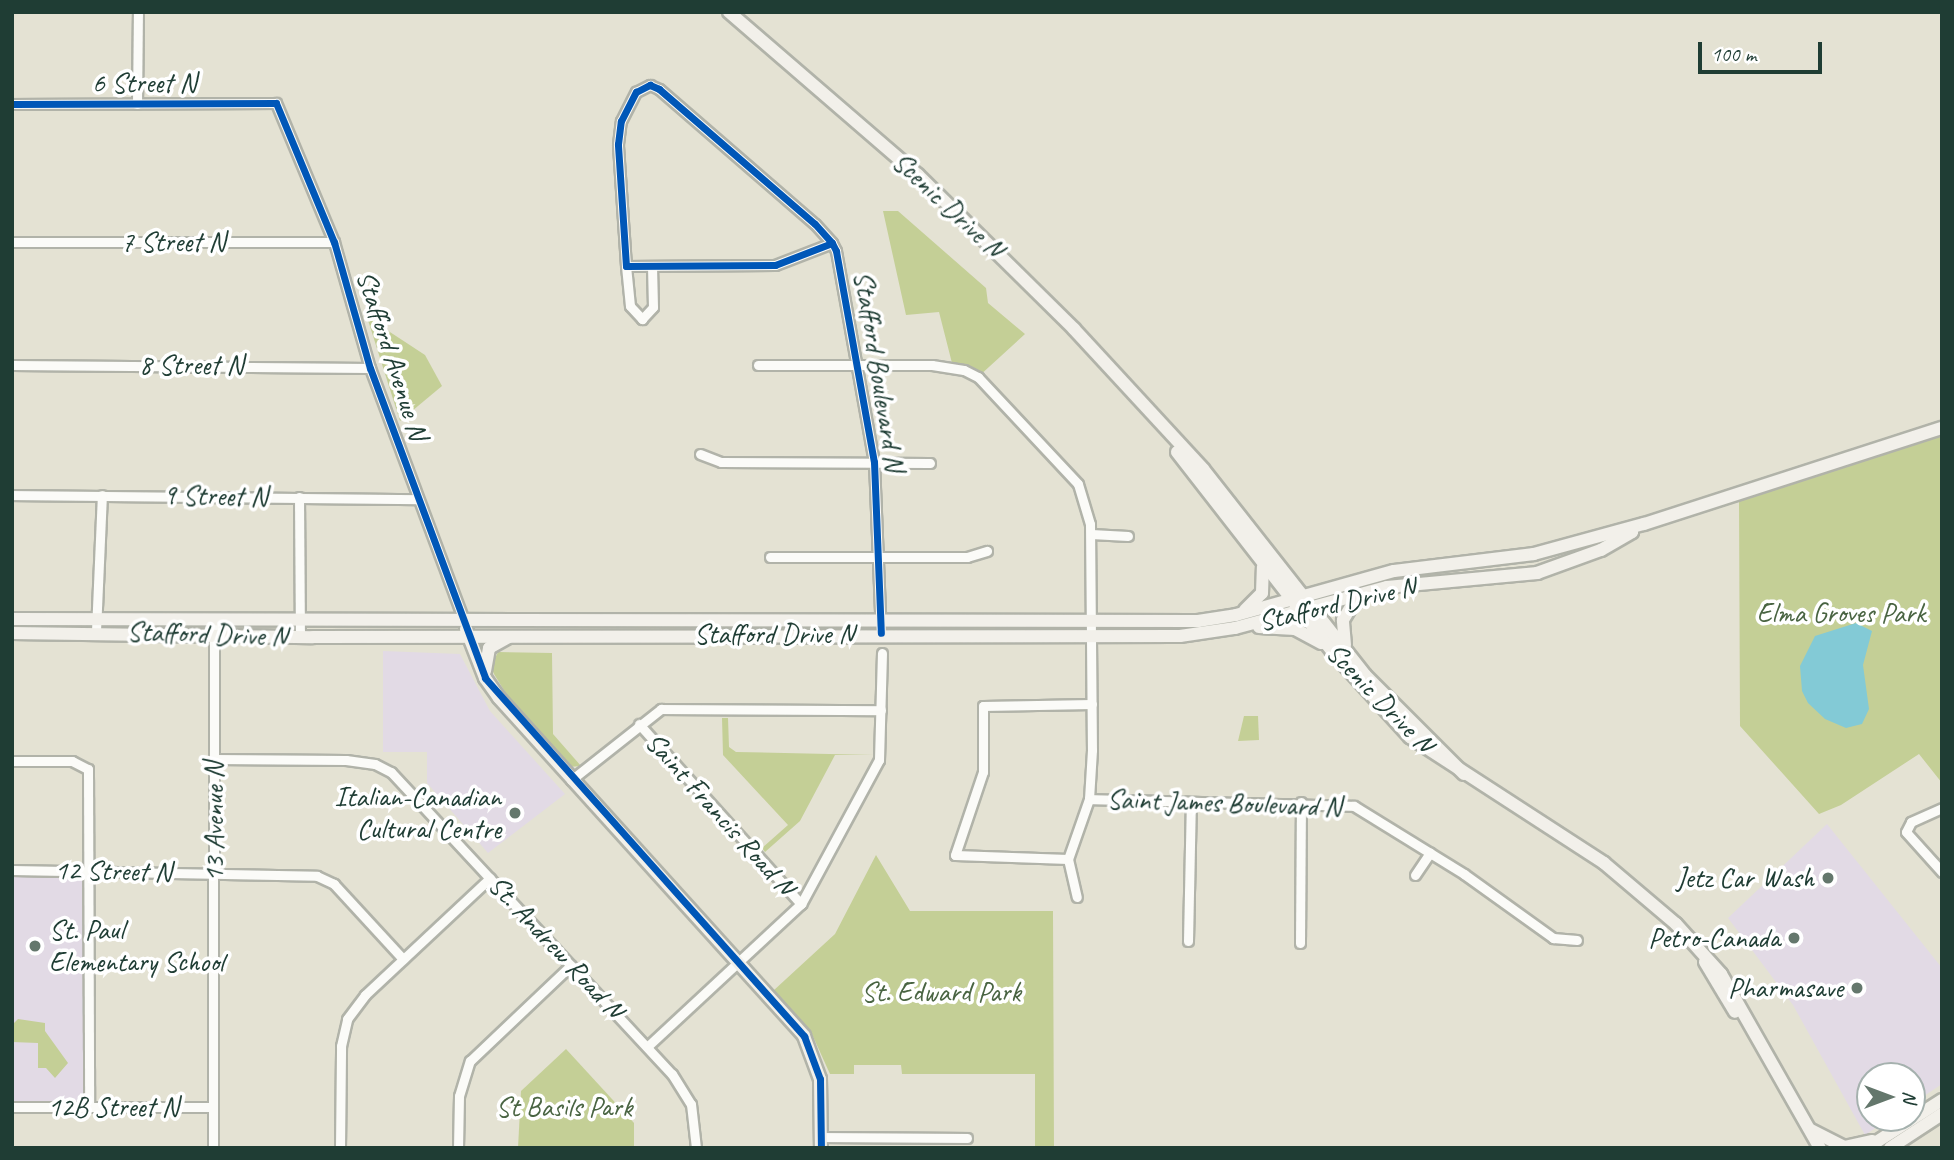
<!DOCTYPE html>
<style>
body{margin:0}
#map{position:relative;width:1954px;height:1160px;overflow:hidden;background:#e4e2d3;font-family:Caveat,sans-serif}
div>[style]{position:absolute}
[style*='--x']{left:calc(var(--x)*1px);top:calc(var(--y)*1px);width:calc(var(--w)*1px);rotate:calc(var(--a)*1deg)}
.built>*{inset:0;background:#e2dae5;transform-origin:0 0}
.green>*{inset:0;background:#c4cf96}
.water>*{inset:0;background:#83cad6}
.roads{filter:drop-shadow(2px 0 #b1b3a9) drop-shadow(-2px 0 #b1b3a9) drop-shadow(0 2px #b1b3a9) drop-shadow(0 -2px #b1b3a9)}
.street>*{height:9px;margin:-4.5px;padding:0 4.5px;transform-origin:4.5px;border-radius:4.5px;background:#fbfbf8}
.secondary>*{height:12px;margin:-6px;padding:0 6px;transform-origin:6px;border-radius:6px;background:#f2f0ea}
.cycleway>*{height:7px;margin:-3.5px;padding:0 3.5px;transform-origin:3.5px;border-radius:3.5px;background:#0057b8}
.dots>*{width:19px;height:19px;translate:-50% -50%;box-sizing:border-box;border:4px solid #fff;border-radius:50%}
span{translate:-50% -50%;white-space:nowrap;text-align:center;line-height:1.15;-webkit-text-stroke:7px #fff;paint-order:stroke}
.street-label{font-size:28px;color:#1f3d34}
.park-label{font-size:28px;color:#496442}
.poi-label{font-size:28px;color:#1f3d34}
.right{translate:-100% -50%;text-align:right}
.left{translate:0 -50%;text-align:left}
.frame{position:absolute;inset:0;border:14px solid #1f3d34;pointer-events:none}
.north{position:absolute;left:1856px;top:1062px;width:70px;height:70px;box-sizing:border-box;background:#fff;border:2px solid #a5b1ae;border-radius:50%;rotate:90deg;font-size:19px;font-weight:700;line-height:28px;text-align:center;color:#1f3d34}
.north::after{content:'';display:block;margin:auto;width:24px;height:32px;background:#64776c;clip-path:polygon(50% 0,100% 100%,50% 72%,0 100%)}
.scale{position:absolute;left:1698px;top:42px;width:124px;height:32px;box-sizing:border-box;border:4px solid #1f3d34;border-top:0;padding-left:9px;font-size:21px;line-height:24px;white-space:nowrap;color:#1f3d34;-webkit-text-stroke:5px #fff;paint-order:stroke}
</style>
<div id="map">
<div class="built">
<i style="clip-path:polygon(383px 651px,460px 654px,490px 711px,565px 794px,488px 853px,427px 783px,427px 752px,383px 752px)"></i>
<i style="clip-path:polygon(1827px 824px,1942px 968px,1942px 1084px,1912px 1104px,1912px 1076px,1870px 1076px,1870px 1118px,1891px 1118px,1865px 1135px,1793px 1005px,1728px 918px)"></i>
<i style="left:12px;top:870px;width:78px;height:237px"></i>
</div>
<div class="green">
<i style="clip-path:polygon(883px 211px,898px 211px,986px 288px,988px 303px,1025px 334px,978px 377px,953px 367px,939px 312px,906px 315px)"></i>
<i style="clip-path:polygon(367px 317px,425px 355px,442px 386px,400px 421px)"></i>
<i style="clip-path:polygon(1942px 434px,1942px 783px,1919px 754px,1841px 805px,1819px 814px,1740px 726px,1739px 500px)"></i>
<i style="clip-path:polygon(498px 652px,552px 653px,553px 734px,581px 766px,569px 767px,515px 708px,494px 674px,491px 667px)"></i>
<i style="clip-path:polygon(1244px 716px,1258px 716px,1259px 740px,1238px 741px)"></i>
<i style="clip-path:polygon(722px 718px,728px 718px,729px 747px,736px 752px,874px 755px,835px 755px,800px 821px,765px 852px,762px 848px,788px 825px,723px 755px)"></i>
<i style="clip-path:polygon(876px 855px,910px 911px,1053px 911px,1054px 1148px,1035px 1148px,1035px 1074px,902px 1074px,901px 1065px,854px 1065px,854px 1074px,830px 1074px,811px 1032px,773px 991px,835px 934px)"></i>
<i style="clip-path:polygon(18px 1019px,45px 1023px,45px 1031px,68px 1063px,55px 1078px,46px 1068px,38px 1068px,38px 1043px,12px 1042px,12px 1025px)"></i>
<i style="clip-path:polygon(566px 1049px,634px 1123px,634px 1148px,518px 1148px,521px 1091px)"></i>
</div>
<div class="water">
<i style="clip-path:polygon(1856px 623px,1872px 631px,1863px 665px,1869px 709px,1862px 724px,1846px 728px,1825px 719px,1808px 703px,1802px 691px,1800px 666px,1815px 636px)"></i>
</div>
<div class="roads">
<div class="street">
<i style="--x:12;--y:104;--w:264;--a:-0.2"></i>
<i style="--x:276;--y:103;--w:151;--a:67.4"></i>
<i style="--x:334;--y:242;--w:131;--a:74.1"></i>
<i style="--x:370;--y:368;--w:270;--a:69.6"></i>
<i style="--x:137;--y:104;--w:92;--a:-89.4"></i>
<i style="--x:12;--y:242;--w:322;--a:0"></i>
<i style="--x:832;--y:243;--w:61;--a:158.9"></i>
<i style="--x:775;--y:265;--w:149;--a:179.6"></i>
<i style="--x:626;--y:266;--w:122;--a:-93.8"></i>
<i style="--x:618;--y:144;--w:23;--a:-83"></i>
<i style="--x:621;--y:121;--w:33;--a:-63"></i>
<i style="--x:636;--y:92;--w:16;--a:-27"></i>
<i style="--x:650;--y:85;--w:10;--a:24"></i>
<i style="--x:659;--y:89;--w:206;--a:40.9"></i>
<i style="--x:815;--y:224;--w:25;--a:48"></i>
<i style="--x:832;--y:243;--w:9;--a:63"></i>
<i style="--x:836;--y:251;--w:214;--a:79.8"></i>
<i style="--x:874;--y:462;--w:171;--a:87.7"></i>
<i style="--x:626;--y:266;--w:40;--a:84.3"></i>
<i style="--x:630;--y:306;--w:18;--a:47"></i>
<i style="--x:642;--y:319;--w:16;--a:-47"></i>
<i style="--x:653;--y:307;--w:41;--a:-91.4"></i>
<i style="--x:12;--y:365;--w:358;--a:0.5"></i>
<i style="--x:758;--y:365;--w:174;--a:0"></i>
<i style="--x:932;--y:365;--w:32;--a:9"></i>
<i style="--x:964;--y:370;--w:16;--a:27"></i>
<i style="--x:978;--y:377;--w:146;--a:46.9"></i>
<i style="--x:1078;--y:484;--w:42;--a:73.3"></i>
<i style="--x:1090;--y:524;--w:226;--a:89.5"></i>
<i style="--x:1092;--y:750;--w:49;--a:93.5"></i>
<i style="--x:1089;--y:799;--w:64;--a:109.3"></i>
<i style="--x:1068;--y:859;--w:39;--a:77"></i>
<i style="--x:700;--y:454;--w:22;--a:21"></i>
<i style="--x:721;--y:462;--w:209;--a:0.3"></i>
<i style="--x:12;--y:495;--w:406;--a:0.6"></i>
<i style="--x:299;--y:497;--w:140;--a:89.6"></i>
<i style="--x:1091;--y:534;--w:37;--a:3"></i>
<i style="--x:770;--y:557;--w:197;--a:0"></i>
<i style="--x:967;--y:557;--w:21;--a:-17"></i>
<i style="--x:96;--y:631;--w:136;--a:-87.5"></i>
<i style="--x:639;--y:724;--w:242;--a:48"></i>
<i style="--x:214;--y:759;--w:132;--a:0.4"></i>
<i style="--x:346;--y:760;--w:29;--a:8"></i>
<i style="--x:375;--y:764;--w:18;--a:27"></i>
<i style="--x:391;--y:772;--w:413;--a:47.1"></i>
<i style="--x:672;--y:1074;--w:36;--a:58"></i>
<i style="--x:691;--y:1104;--w:44;--a:83.5"></i>
<i style="--x:12;--y:761;--w:60;--a:0"></i>
<i style="--x:72;--y:761;--w:18;--a:27"></i>
<i style="--x:88;--y:769;--w:338;--a:89.8"></i>
<i style="--x:571;--y:780;--w:115;--a:-38.3"></i>
<i style="--x:661;--y:709;--w:220;--a:0.3"></i>
<i style="--x:1089;--y:799;--w:265;--a:1.5"></i>
<i style="--x:1354;--y:806;--w:129;--a:31.7"></i>
<i style="--x:1464;--y:874;--w:110;--a:35.7"></i>
<i style="--x:1553;--y:938;--w:24;--a:5"></i>
<i style="--x:1942;--y:808;--w:34;--a:156"></i>
<i style="--x:1911;--y:822;--w:11;--a:117"></i>
<i style="--x:1906;--y:832;--w:54;--a:48"></i>
<i style="--x:1068;--y:859;--w:113;--a:-178"></i>
<i style="--x:955;--y:855;--w:88;--a:-71.4"></i>
<i style="--x:983;--y:772;--w:66;--a:-90"></i>
<i style="--x:983;--y:706;--w:109;--a:-1.1"></i>
<i style="--x:12;--y:870;--w:305;--a:1.1"></i>
<i style="--x:317;--y:876;--w:19;--a:25"></i>
<i style="--x:334;--y:884;--w:102;--a:47.4"></i>
<i style="--x:1415;--y:875;--w:27;--a:-56"></i>
<i style="--x:1188;--y:941;--w:139;--a:-88.8"></i>
<i style="--x:1300;--y:943;--w:141;--a:-89.6"></i>
<i style="--x:648;--y:1046;--w:209;--a:-42.9"></i>
<i style="--x:801;--y:904;--w:164;--a:-61.6"></i>
<i style="--x:879;--y:760;--w:107;--a:-88.4"></i>
<i style="--x:12;--y:1107;--w:201;--a:0"></i>
<i style="--x:821;--y:1137;--w:146;--a:0.4"></i>
<i style="--x:213;--y:1148;--w:527;--a:-89.89"></i>
<i style="--x:340;--y:1148;--w:102;--a:-89.4"></i>
<i style="--x:341;--y:1046;--w:28;--a:-77"></i>
<i style="--x:347;--y:1019;--w:30;--a:-53"></i>
<i style="--x:365;--y:995;--w:171;--a:-43.1"></i>
<i style="--x:458;--y:1148;--w:52;--a:-88.9"></i>
<i style="--x:459;--y:1096;--w:37;--a:-73"></i>
<i style="--x:470;--y:1061;--w:139;--a:-43.5"></i>
</div>
<div class="secondary">
<i style="--x:729;--y:12;--w:250;--a:40.8"></i>
<i style="--x:918;--y:175;--w:219;--a:44.6"></i>
<i style="--x:1074;--y:329;--w:190;--a:47.3"></i>
<i style="--x:1203;--y:469;--w:262;--a:51.8"></i>
<i style="--x:1365;--y:675;--w:140;--a:45"></i>
<i style="--x:1177;--y:452;--w:259;--a:52.1"></i>
<i style="--x:1336;--y:656;--w:110;--a:47.6"></i>
<i style="--x:1410;--y:737;--w:231;--a:33"></i>
<i style="--x:1604;--y:863;--w:94;--a:40.3"></i>
<i style="--x:1676;--y:924;--w:67;--a:48"></i>
<i style="--x:1721;--y:974;--w:200;--a:60.4"></i>
<i style="--x:1245;--y:610;--w:24;--a:-45"></i>
<i style="--x:1262;--y:593;--w:26;--a:-88"></i>
<i style="--x:12;--y:619;--w:1186;--a:0.1"></i>
<i style="--x:1198;--y:621;--w:38;--a:-9"></i>
<i style="--x:1236;--y:615;--w:164;--a:-15.6"></i>
<i style="--x:1394;--y:571;--w:141;--a:-6.9"></i>
<i style="--x:1534;--y:554;--w:114;--a:-15.3"></i>
<i style="--x:1644;--y:524;--w:313;--a:-17.9"></i>
<i style="--x:1259;--y:627;--w:36;--a:3"></i>
<i style="--x:1295;--y:629;--w:30;--a:28"></i>
<i style="--x:466;--y:629;--w:53;--a:68.8"></i>
<i style="--x:485;--y:678;--w:24;--a:55"></i>
<i style="--x:499;--y:698;--w:455;--a:47.9"></i>
<i style="--x:804;--y:1036;--w:46;--a:69.6"></i>
<i style="--x:820;--y:1079;--w:69;--a:89.2"></i>
<i style="--x:12;--y:633;--w:301;--a:0.8"></i>
<i style="--x:313;--y:637;--w:867;--a:-0.07"></i>
<i style="--x:1180;--y:636;--w:56;--a:-8.3"></i>
<i style="--x:1235;--y:628;--w:157;--a:-15.1"></i>
<i style="--x:1387;--y:587;--w:151;--a:-5.3"></i>
<i style="--x:1537;--y:573;--w:68;--a:-19.8"></i>
<i style="--x:1601;--y:550;--w:36;--a:-30"></i>
<i style="--x:1345;--y:645;--w:25;--a:-95"></i>
<i style="--x:1343;--y:620;--w:17;--a:-59"></i>
<i style="--x:1352;--y:605;--w:19;--a:-36"></i>
<i style="--x:485;--y:671;--w:23;--a:-80"></i>
<i style="--x:489;--y:648;--w:21;--a:-29"></i>
<i style="--x:1705;--y:962;--w:58;--a:59"></i>
<i style="--x:1811;--y:1130;--w:37;--a:27"></i>
<i style="--x:1844;--y:1147;--w:29;--a:-12"></i>
<i style="--x:1867;--y:1148;--w:89;--a:-32.6"></i>
<i style="--x:1890;--y:1148;--w:62;--a:-33.2"></i>
</div>
</div>
<div class="cycleway">
<i style="--x:12;--y:104;--w:264;--a:-0.2"></i>
<i style="--x:276;--y:103;--w:151;--a:67.4"></i>
<i style="--x:334;--y:242;--w:131;--a:74.1"></i>
<i style="--x:370;--y:368;--w:331;--a:69.6"></i>
<i style="--x:485;--y:678;--w:480;--a:48.3"></i>
<i style="--x:804;--y:1036;--w:46;--a:69.6"></i>
<i style="--x:820;--y:1079;--w:69;--a:89.2"></i>
<i style="--x:832;--y:243;--w:61;--a:158.9"></i>
<i style="--x:775;--y:265;--w:149;--a:179.6"></i>
<i style="--x:626;--y:266;--w:122;--a:-93.8"></i>
<i style="--x:618;--y:144;--w:23;--a:-83"></i>
<i style="--x:621;--y:121;--w:33;--a:-63"></i>
<i style="--x:636;--y:92;--w:16;--a:-27"></i>
<i style="--x:650;--y:85;--w:10;--a:24"></i>
<i style="--x:659;--y:89;--w:206;--a:40.9"></i>
<i style="--x:815;--y:224;--w:25;--a:48"></i>
<i style="--x:832;--y:243;--w:9;--a:63"></i>
<i style="--x:836;--y:251;--w:214;--a:79.8"></i>
<i style="--x:874;--y:462;--w:171;--a:87.7"></i>
</div>
<div class="dots">
<i style="left:515px;top:813px;background:#64776c"></i>
<i style="left:1828px;top:878px;background:#64776c"></i>
<i style="left:1794px;top:938px;background:#64776c"></i>
<i style="left:35px;top:946px;background:#64776c"></i>
<i style="left:1857px;top:988px;background:#64776c"></i>
</div>
<div class="street-label">
<span style="left:144px;top:83px">6 Street N</span>
<span style="left:948px;top:205px;rotate:43deg">Scenic Drive N</span>
<span style="left:173px;top:242px">7 Street N</span>
<span style="left:392px;top:355px;rotate:72deg">Stafford Avenue N</span>
<span style="left:191px;top:365px">8 Street N</span>
<span style="left:879px;top:371px;rotate:81deg">Stafford Boulevard N</span>
<span style="left:215px;top:496px;rotate:1deg">9 Street N</span>
<span style="left:1337px;top:604px;rotate:-13deg">Stafford Drive N</span>
<span style="left:207px;top:634px;rotate:2deg">Stafford Drive N</span>
<span style="left:774px;top:634px">Stafford Drive N</span>
<span style="left:1380px;top:698px;rotate:46deg">Scenic Drive N</span>
<span style="left:1224px;top:803px;rotate:2deg">Saint James Boulevard N</span>
<span style="left:720px;top:814px;rotate:48deg">Saint Francis Road N</span>
<span style="left:214px;top:822px;rotate:-90deg">13 Avenue N</span>
<span style="left:113px;top:871px;rotate:1deg">12 Street N</span>
<span style="left:556px;top:947px;rotate:47deg">St. Andrew Road N</span>
<span style="left:113px;top:1107px">12B Street N</span>
</div>
<div class="park-label">
<span style="left:1841px;top:613px">Elma Groves Park</span>
<span style="left:941px;top:992px">St. Edward Park</span>
<span style="left:564px;top:1107px">St Basils Park</span>
</div>
<div class="poi-label">
<span class="right" style="left:501px;top:813px">Italian-Canadian<br>Cultural Centre</span>
<span class="right" style="left:1814px;top:878px">Jetz Car Wash</span>
<span class="left" style="left:49px;top:946px">St. Paul<br>Elementary School</span>
<span class="right" style="left:1780px;top:938px">Petro-Canada</span>
<span class="right" style="left:1843px;top:988px">Pharmasave</span>
</div>
<div class="frame"></div>
<div class="north">N</div>
<div class="scale">100 m</div>
</div>
